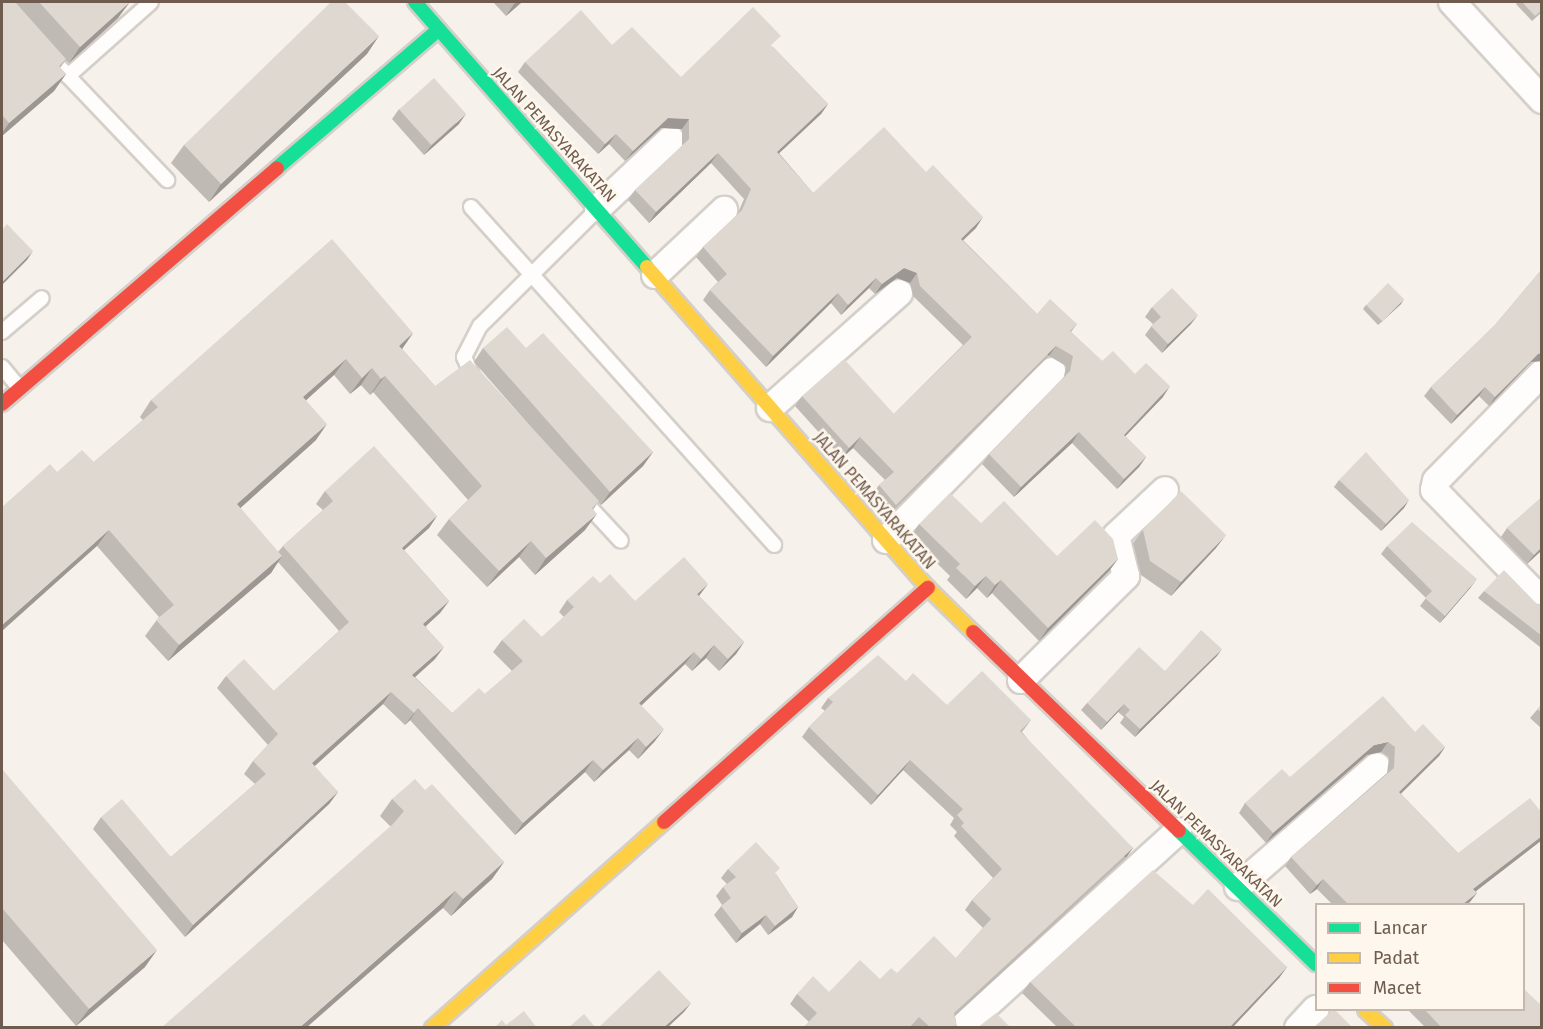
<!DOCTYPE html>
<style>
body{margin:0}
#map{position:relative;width:1543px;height:1029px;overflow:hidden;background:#f6f2eb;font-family:"Fira Sans",sans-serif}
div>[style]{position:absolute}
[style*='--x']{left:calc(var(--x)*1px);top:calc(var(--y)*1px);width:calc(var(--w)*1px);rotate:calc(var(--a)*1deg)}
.roads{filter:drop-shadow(2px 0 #d5cfc9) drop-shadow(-2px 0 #d5cfc9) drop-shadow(0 2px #d5cfc9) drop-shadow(0 -2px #d5cfc9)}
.lane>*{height:14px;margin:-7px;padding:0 7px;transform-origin:7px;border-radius:7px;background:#fefdfc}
.street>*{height:26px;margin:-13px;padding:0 13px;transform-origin:13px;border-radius:13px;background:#fefdfc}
.fast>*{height:14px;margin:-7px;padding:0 7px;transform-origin:7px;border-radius:7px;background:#16e098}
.slow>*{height:14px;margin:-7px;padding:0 7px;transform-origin:7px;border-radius:7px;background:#ffcf43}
.jam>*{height:14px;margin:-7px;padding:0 7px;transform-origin:7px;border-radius:7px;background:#f24e42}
.wall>*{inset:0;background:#c0bab4}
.shaded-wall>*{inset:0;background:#9c9792;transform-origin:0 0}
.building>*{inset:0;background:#dfd8d1;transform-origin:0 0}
span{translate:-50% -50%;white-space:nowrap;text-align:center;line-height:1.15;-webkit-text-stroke:5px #fdf7ed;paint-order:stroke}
.street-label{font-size:16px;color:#705c4e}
.frame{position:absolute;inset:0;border:3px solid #705c4e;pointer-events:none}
.legend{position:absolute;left:1315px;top:903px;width:210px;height:108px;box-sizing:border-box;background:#fdf7ed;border:2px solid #c5b9ad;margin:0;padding:8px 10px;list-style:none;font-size:18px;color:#705c4e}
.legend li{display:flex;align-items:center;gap:12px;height:30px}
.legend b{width:30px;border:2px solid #c5b9ad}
</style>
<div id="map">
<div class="roads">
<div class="lane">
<i style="--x:49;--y:56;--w:28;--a:46"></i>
<i style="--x:68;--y:76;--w:111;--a:-41.7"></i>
<i style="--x:68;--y:76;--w:144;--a:46.4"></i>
<i style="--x:471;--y:207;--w:454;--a:48.1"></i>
<i style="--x:2;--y:332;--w:52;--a:-40.4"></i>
<i style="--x:2;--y:367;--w:26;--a:50"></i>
<i style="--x:473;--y:378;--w:23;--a:-113"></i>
<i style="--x:464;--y:357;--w:35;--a:-63"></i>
<i style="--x:480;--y:326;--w:165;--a:-44.8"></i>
<i style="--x:584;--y:501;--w:54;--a:47.2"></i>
</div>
<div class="street">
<i style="--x:1452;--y:2;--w:133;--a:47.4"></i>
<i style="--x:598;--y:208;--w:100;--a:-43.4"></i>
<i style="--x:655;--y:275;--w:95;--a:-43.3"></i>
<i style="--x:1542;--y:373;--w:151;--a:134.5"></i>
<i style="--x:1436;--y:481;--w:9;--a:103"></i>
<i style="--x:1434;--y:490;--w:155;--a:45.8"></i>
<i style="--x:770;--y:408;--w:173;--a:-41.7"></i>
<i style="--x:886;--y:540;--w:237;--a:-45.5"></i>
<i style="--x:1021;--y:680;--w:148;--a:-44.7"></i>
<i style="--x:1126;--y:576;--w:41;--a:-104"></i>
<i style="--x:1116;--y:536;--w:67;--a:-43.2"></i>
<i style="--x:1238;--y:887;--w:184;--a:-41"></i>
<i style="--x:961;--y:1028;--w:293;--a:-42.2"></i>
<i style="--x:1298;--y:1028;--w:26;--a:-47"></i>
</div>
<div class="fast">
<i style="--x:415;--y:2;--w:352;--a:48.8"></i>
<i style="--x:277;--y:168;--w:213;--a:-40.6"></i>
<i style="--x:1179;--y:831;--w:191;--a:44.2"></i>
</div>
<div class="slow">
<i style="--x:647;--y:267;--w:427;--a:48.8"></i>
<i style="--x:928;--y:588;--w:63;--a:44.4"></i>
<i style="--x:1365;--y:1010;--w:27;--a:42"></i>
<i style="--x:432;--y:1028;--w:310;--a:-41.6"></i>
</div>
<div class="jam">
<i style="--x:2;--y:404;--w:362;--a:-40.6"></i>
<i style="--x:973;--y:632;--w:286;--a:44"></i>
<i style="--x:664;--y:822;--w:353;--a:-41.6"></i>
</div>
</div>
<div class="wall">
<i style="clip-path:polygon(2px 2px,129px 2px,118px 18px,69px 63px,66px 60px,60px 68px,66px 74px,54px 91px,2px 136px)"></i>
<i style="clip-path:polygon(493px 2px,522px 2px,506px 16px)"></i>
<i style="clip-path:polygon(1518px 2px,1542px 2px,1542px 12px,1532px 21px,1516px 4px)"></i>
<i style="clip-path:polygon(612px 45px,681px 77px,773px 47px,828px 104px,821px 114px,779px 153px,813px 193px,976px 228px,963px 240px,1037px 314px,1077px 324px,1071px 332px,1102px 361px,1135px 374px,1163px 397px,1125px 436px,1146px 457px,1139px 467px,1117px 489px,1072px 443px,1014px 497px,982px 464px,989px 454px,1064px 377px,1066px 366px,1049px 356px,889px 515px,872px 495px,879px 485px,885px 480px,853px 448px,842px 458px,795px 406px,802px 396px,894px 414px,963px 345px,913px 296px,910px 283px,897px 278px,875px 294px,869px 288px,841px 315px,831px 303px,766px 367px,703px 300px,710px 290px,718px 282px,696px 257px,703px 247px,737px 215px,744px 199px,711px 163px,649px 223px,628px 200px,635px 190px,682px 146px,682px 129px,661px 128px,625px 161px,609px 144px,598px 154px,518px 72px,525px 62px)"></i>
<i style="clip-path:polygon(367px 54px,209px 202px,171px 163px,184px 145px)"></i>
<i style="clip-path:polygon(399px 109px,459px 124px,424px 155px,392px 119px)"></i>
<i style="clip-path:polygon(1542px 269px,1542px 361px,1531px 362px,1489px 406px,1479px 396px,1451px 424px,1424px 396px,1431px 387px,1495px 325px)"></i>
<i style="clip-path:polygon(1401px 304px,1378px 325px,1363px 309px,1366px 305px)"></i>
<i style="clip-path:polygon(1152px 307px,1191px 324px,1162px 353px,1145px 335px,1153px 324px,1145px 317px)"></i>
<i style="clip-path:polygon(413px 333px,402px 349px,435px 386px,530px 426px,474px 362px,483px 348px,526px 348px,653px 452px,643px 466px,601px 505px,598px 502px,593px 510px,585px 530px,535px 575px,519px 557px,487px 587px,437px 535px,449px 519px,468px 500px,373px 392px,370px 395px,361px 385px,350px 394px,334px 375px,306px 400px,316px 440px,240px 508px,278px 552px,283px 546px,323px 510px,316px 504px,325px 491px,437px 516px,429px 528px,404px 550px,449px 601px,440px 613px,426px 626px,435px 659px,415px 677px,452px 713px,485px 694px,512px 671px,493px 652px,502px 640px,542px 637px,564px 617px,559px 612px,567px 600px,600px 583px,635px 601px,699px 596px,744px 642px,736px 654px,719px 671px,706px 658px,692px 671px,685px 664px,641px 706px,655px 741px,638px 759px,629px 750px,594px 782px,585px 772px,515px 835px,410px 720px,405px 725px,383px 704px,314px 766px,338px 792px,329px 804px,185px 937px,93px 829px,101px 817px,171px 857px,255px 784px,244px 774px,253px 761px,268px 745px,217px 688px,226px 676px,274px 691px,339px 631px,278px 562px,271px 573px,168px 661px,145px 636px,159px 617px,97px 546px,57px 472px,94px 462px,143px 420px,140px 417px,151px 400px)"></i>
<i style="clip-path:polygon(1339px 480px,1404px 508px,1381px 531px,1334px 487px)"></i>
<i style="clip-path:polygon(1542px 497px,1542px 550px,1527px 564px,1501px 537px,1507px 528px)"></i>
<i style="clip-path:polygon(981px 523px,1057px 556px,1118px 559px,1109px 571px,1039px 641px,992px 593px,987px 598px,977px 588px,966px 599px,947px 580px,950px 576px,910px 537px,919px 524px)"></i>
<i style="clip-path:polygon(1143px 530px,1216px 548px,1171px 596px,1141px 575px,1133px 543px)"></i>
<i style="clip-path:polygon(1387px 546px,1471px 587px,1440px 623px,1420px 606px,1426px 598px,1381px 554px)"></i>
<i style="clip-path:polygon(1484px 591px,1542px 605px,1542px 646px,1540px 647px,1478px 598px)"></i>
<i style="clip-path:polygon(1217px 656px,1135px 737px,1120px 723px,1124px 717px,1118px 712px,1101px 730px,1081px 710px,1087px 703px,1165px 671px)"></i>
<i style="clip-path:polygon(906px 681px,947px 705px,1031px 720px,1022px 732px,1126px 858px,955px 1016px,957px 1028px,803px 1028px,809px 1022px,790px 1004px,797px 994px,829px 992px,880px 979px,897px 973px,956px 958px,983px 928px,965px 910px,972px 900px,993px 878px,954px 836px,957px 832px,950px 825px,954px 818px,903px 770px,871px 805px,802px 737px,809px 727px,825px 711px,821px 708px,828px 698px)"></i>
<i style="clip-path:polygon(1542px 704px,1542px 729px,1530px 718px)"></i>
<i style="clip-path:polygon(1415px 732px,1445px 747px,1439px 756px,1401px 794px,1458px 853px,1542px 813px,1542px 840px,1476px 891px,1477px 893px,1467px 904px,1332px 904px,1317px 889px,1310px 894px,1285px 866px,1291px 857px,1387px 773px,1389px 757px,1381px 752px,1367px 755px,1266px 843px,1239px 813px,1245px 803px,1290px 777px)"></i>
<i style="clip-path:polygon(2px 769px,145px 967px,76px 1026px,2px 940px)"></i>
<i style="clip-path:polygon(425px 790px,504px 862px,492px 879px,451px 916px,443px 908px,390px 826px,380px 816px,392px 799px)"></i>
<i style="clip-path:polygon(728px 869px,776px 874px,798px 907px,792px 917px,768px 935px,760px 924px,736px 943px,714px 915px,722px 905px,716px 896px,723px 887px,727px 884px,721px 878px)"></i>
<i style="clip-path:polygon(1193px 905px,1287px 967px,1279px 978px,1232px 1028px,1058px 1028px,1022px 993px,1030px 982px)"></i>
<i style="clip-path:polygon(1408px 1010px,1524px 1010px,1542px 1028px,1426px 1028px)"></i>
</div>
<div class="shaded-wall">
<i style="clip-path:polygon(130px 2px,118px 18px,69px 63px,80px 47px)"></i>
<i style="clip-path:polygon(517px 2px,522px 2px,506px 16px,514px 4px)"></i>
<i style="clip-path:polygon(379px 36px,367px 54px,209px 202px,221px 184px)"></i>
<i style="clip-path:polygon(66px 74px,54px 91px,2px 136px,2px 133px,9px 123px)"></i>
<i style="clip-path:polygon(828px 104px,821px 114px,770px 162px,777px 152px)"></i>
<i style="clip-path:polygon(466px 114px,459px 124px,424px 155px,431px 146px)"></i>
<i style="clip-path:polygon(668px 118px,689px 119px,682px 129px,661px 128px,625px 161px,633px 151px)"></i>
<i style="clip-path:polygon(616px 134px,609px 144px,598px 154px,605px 144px)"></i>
<i style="clip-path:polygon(718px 153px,711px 163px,649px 223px,656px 212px)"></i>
<i style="clip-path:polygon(983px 217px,976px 228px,954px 249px,961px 239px)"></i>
<i style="clip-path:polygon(33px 251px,27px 260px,2px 285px,2px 282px)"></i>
<i style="clip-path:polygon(904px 268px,917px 273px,910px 283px,897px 278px,875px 294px,882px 284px)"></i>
<i style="clip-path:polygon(876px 278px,869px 288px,841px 315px,848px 305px)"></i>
<i style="clip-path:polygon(838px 293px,831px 303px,766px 367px,773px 356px)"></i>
<i style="clip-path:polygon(1404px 299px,1401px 304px,1378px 325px)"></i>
<i style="clip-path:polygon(1198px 315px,1191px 324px,1162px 353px,1168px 344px)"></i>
<i style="clip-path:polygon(413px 333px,402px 349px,399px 346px)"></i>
<i style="left:1056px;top:346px;width:12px;height:226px;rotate:125deg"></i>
<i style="clip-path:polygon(1542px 353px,1542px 361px,1531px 362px,1489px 406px,1495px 397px,1538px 354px)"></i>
<i style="clip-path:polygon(346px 359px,334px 375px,292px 413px,303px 397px)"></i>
<i style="clip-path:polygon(372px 368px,361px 385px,350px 394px,362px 378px)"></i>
<i style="clip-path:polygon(385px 376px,373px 392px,370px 395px,381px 379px)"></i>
<i style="clip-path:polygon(1170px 386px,1163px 397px,1117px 445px,1124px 435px)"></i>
<i style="clip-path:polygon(1485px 387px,1479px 396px,1451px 424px,1457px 415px)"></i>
<i style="clip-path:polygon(327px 424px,316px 440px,226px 521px,237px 504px)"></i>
<i style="clip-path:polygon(1079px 432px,1072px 443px,1014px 497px,1021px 487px)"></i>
<i style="clip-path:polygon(860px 437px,853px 448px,842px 458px,849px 448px)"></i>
<i style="clip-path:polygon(653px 452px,643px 466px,601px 505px,610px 492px)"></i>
<i style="clip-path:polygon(1146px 457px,1139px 467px,1117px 489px,1124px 479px)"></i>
<i style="clip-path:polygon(1409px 500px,1404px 508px,1381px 531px,1386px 524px)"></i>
<i style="clip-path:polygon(597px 514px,585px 530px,535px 575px,546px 558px)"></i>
<i style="clip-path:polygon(437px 516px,429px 528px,393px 560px,402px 548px)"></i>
<i style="clip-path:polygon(109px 530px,97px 546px,2px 631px,2px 625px)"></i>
<i style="clip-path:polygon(1226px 535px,1216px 548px,1171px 596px,1181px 582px)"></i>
<i style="clip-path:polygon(531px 541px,519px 557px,487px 587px,499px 571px)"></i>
<i style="clip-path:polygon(1542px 547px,1542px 550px,1527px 564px,1534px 555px)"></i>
<i style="clip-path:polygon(282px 556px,271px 573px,168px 661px,179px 645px)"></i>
<i style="clip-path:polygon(1118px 559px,1109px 571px,1039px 641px,1048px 628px)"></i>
<i style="clip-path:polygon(986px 576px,977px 588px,966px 599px,975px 586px)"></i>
<i style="clip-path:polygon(1477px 579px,1471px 587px,1440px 623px,1445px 616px)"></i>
<i style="clip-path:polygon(1001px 580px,992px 593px,987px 598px,995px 585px)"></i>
<i style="clip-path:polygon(708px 584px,699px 596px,688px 606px,697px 594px)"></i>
<i style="clip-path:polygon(449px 601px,440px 613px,415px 636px,423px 624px)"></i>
<i style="clip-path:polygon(744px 642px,736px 654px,719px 671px,728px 659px)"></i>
<i style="clip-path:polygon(714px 645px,706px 658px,692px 671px,701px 659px)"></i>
<i style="clip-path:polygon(444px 647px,435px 659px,404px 687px,412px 675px)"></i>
<i style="clip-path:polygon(1222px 649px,1217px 656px,1135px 737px,1140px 729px)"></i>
<i style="clip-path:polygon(694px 652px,685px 664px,630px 716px,639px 703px)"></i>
<i style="clip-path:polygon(391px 692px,383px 704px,304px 776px,312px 763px)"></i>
<i style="clip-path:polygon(1124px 704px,1118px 712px,1101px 730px,1107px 722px)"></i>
<i style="clip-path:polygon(418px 708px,410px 720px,405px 725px,414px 713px)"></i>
<i style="clip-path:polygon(664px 729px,655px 741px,638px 759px,646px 747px)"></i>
<i style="clip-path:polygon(638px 738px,629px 750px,594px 782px,603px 770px)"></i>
<i style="clip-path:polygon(1388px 742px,1381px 752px,1367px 755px,1266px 843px,1273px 833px,1374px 745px)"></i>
<i style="clip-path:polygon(1445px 747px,1439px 756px,1392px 802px,1399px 792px)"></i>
<i style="clip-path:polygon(593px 760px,585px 772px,515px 835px,523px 823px)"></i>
<i style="clip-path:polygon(910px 760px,903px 770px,871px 805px,878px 795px)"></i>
<i style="clip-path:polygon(338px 792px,329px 804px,185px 937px,193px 925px)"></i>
<i style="clip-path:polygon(1542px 836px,1542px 840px,1467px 898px,1473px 889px)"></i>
<i style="left:1133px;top:848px;width:12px;height:243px;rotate:125deg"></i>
<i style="clip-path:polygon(504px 862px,492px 879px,451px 916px,463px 899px)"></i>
<i style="clip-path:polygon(1323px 879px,1317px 889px,1310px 894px,1317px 885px)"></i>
<i style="clip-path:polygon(455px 891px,443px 908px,306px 1028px,299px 1028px)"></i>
<i style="clip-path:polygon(1477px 893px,1470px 902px,1467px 904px,1463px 904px)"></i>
<i style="clip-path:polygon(798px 907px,792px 917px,768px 935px,775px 926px)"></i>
<i style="clip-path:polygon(766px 915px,760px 924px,736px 943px,742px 933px)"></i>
<i style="clip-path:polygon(157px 950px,145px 967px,76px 1026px,89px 1009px)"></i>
<i style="clip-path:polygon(1287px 967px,1279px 978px,1232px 1028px,1229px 1028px)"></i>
<i style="clip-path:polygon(691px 1003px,684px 1012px,667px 1028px,663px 1028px)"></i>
</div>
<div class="building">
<i style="clip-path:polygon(2px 2px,15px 2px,66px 59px,59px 66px,66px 74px,9px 123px,2px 115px)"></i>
<i style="clip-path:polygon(39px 2px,130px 2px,80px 47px)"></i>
<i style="clip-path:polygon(331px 2px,345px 2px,379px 36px,221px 184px,184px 145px)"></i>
<i style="clip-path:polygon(1522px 2px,1542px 2px,1542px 10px,1535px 16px)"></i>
<i style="clip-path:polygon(753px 7px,781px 36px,771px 45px,828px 104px,777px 152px,813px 193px,884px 127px,926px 172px,933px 165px,983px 217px,961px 239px,1037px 314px,1050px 299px,1077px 324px,1070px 331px,1102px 361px,1113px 351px,1135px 374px,1146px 363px,1170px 386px,1124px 435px,1146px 457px,1124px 479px,1079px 432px,1021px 487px,989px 454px,1070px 371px,1073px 356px,1056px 346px,896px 505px,879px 485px,894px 472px,860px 437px,849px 448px,802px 396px,844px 359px,894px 414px,972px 337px,920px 286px,917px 273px,904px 268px,882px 284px,876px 278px,848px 305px,838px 293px,773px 356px,710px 290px,727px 274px,703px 247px,742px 210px,751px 189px,718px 153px,656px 212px,635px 190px,689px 139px,689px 119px,668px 118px,633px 151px,616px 134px,605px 144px,525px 62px,581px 10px,612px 45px,632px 27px,681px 77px)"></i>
<i style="left:434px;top:78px;width:48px;height:47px;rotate:48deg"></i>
<i style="clip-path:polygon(7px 224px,33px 251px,2px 282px,2px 230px)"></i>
<i style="clip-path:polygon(332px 239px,413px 333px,399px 346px,435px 386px,470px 360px,599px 501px,592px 508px,597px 514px,546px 558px,531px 541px,499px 571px,449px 519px,482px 486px,385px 376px,381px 379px,372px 368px,362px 378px,346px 359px,303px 397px,327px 424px,237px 504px,282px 556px,179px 645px,156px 620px,174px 605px,109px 530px,2px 625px,2px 507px,50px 464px,57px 472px,82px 450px,94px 462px,158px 407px,151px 400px)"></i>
<i style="clip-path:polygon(1542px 269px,1542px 353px,1538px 354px,1495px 397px,1485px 387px,1457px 415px,1431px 387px,1495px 325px)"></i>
<i style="left:1388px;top:283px;width:23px;height:31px;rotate:45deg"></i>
<i style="clip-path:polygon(1172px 288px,1198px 315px,1168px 344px,1151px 326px,1161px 317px,1152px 307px)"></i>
<i style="clip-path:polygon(507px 327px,526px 348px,543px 333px,653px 452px,610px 492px,483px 348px)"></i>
<i style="clip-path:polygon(374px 446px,437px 516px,402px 548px,449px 601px,423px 624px,444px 647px,412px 675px,452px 713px,479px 688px,485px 694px,523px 661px,502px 640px,524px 619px,542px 637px,574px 607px,567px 600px,593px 576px,600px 583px,610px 574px,635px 601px,684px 557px,708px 584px,697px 594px,744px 642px,728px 659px,714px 645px,701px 659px,694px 652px,639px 703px,664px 729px,646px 747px,638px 738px,603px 770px,593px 760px,523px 823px,418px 708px,414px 713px,391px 692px,312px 763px,338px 792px,193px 925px,101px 817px,122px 799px,171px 857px,266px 774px,253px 761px,278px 734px,226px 676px,244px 659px,274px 691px,349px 622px,283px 546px,333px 501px,325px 491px)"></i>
<i style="clip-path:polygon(1366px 452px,1409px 500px,1386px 524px,1339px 480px)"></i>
<i style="clip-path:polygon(1181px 491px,1226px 535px,1181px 582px,1150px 561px,1143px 530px)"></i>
<i style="clip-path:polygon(950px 493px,981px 523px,1004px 501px,1057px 556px,1095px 520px,1113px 539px,1118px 559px,1048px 628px,1001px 580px,995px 585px,986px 576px,975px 586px,956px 568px,960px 564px,919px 524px)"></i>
<i style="clip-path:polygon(1542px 497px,1542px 547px,1534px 555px,1507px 528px)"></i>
<i style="clip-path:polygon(1412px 522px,1477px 579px,1445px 616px,1425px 598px,1432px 591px,1387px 546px)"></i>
<i style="clip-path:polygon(1504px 570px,1537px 604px,1542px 605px,1542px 636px,1484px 591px)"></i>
<i style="clip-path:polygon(1201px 630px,1222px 649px,1140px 729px,1125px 715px,1130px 710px,1124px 704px,1107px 722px,1087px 703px,1139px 647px,1165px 671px)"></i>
<i style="clip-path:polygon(878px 655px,906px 681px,913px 673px,947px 705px,982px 671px,1031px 720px,1020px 731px,1133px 848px,954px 1013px,957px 1028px,931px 1028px,919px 1017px,909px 1028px,803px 1028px,817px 1013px,797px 994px,813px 976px,829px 992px,860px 960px,880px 979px,891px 968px,897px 973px,934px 936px,956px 958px,991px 919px,972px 900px,1002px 869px,961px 826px,964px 823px,957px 815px,963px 809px,910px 760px,878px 795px,809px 727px,833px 702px,828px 698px)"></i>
<i style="clip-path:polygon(1383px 696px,1415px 732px,1423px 724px,1445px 747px,1399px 792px,1458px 853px,1530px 798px,1542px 813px,1542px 836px,1473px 889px,1477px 893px,1463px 904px,1348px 904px,1323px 879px,1317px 885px,1291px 857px,1394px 768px,1395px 747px,1388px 742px,1374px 745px,1273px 833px,1245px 803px,1282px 769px,1290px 777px)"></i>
<i style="clip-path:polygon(1542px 704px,1542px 713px,1537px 709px)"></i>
<i style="clip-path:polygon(2px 769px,157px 950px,89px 1009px,2px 908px)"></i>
<i style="clip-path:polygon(415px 779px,425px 790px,432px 784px,504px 862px,463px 899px,455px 891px,299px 1028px,161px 1028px,393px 824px,404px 811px,392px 799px)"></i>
<i style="clip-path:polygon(756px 842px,780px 868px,775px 873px,798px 907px,775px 926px,766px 915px,742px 933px,721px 906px,731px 898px,723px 887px,736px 877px,728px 869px)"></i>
<i style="clip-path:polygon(1153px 870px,1193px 905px,1208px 889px,1287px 967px,1229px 1028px,1077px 1028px,1030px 982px)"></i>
<i style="clip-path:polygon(659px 970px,691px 1003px,663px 1028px,598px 1028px)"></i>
<i style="clip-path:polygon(1524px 989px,1542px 1006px,1542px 1028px,1442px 1028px,1425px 1010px,1524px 1010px)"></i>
<i style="clip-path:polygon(1333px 1010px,1335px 1010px,1353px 1028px,1313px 1028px)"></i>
<i style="clip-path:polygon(524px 1011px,537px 1028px,494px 1028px,502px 1020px,506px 1025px)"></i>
<i style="clip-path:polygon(996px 1013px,1011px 1028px,977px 1028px)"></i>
<i style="clip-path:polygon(584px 1014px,596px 1028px,568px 1028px)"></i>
</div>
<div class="street-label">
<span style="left:554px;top:135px;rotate:48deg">JALAN PEMASYARAKATAN</span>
<span style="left:874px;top:501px;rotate:49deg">JALAN PEMASYARAKATAN</span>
<span style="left:1216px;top:844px;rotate:44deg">JALAN PEMASYARAKATAN</span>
</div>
<div class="frame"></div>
<ul class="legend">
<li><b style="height:8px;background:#16e098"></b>Lancar</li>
<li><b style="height:8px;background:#ffcf43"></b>Padat</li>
<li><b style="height:8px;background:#f24e42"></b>Macet</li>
</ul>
</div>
